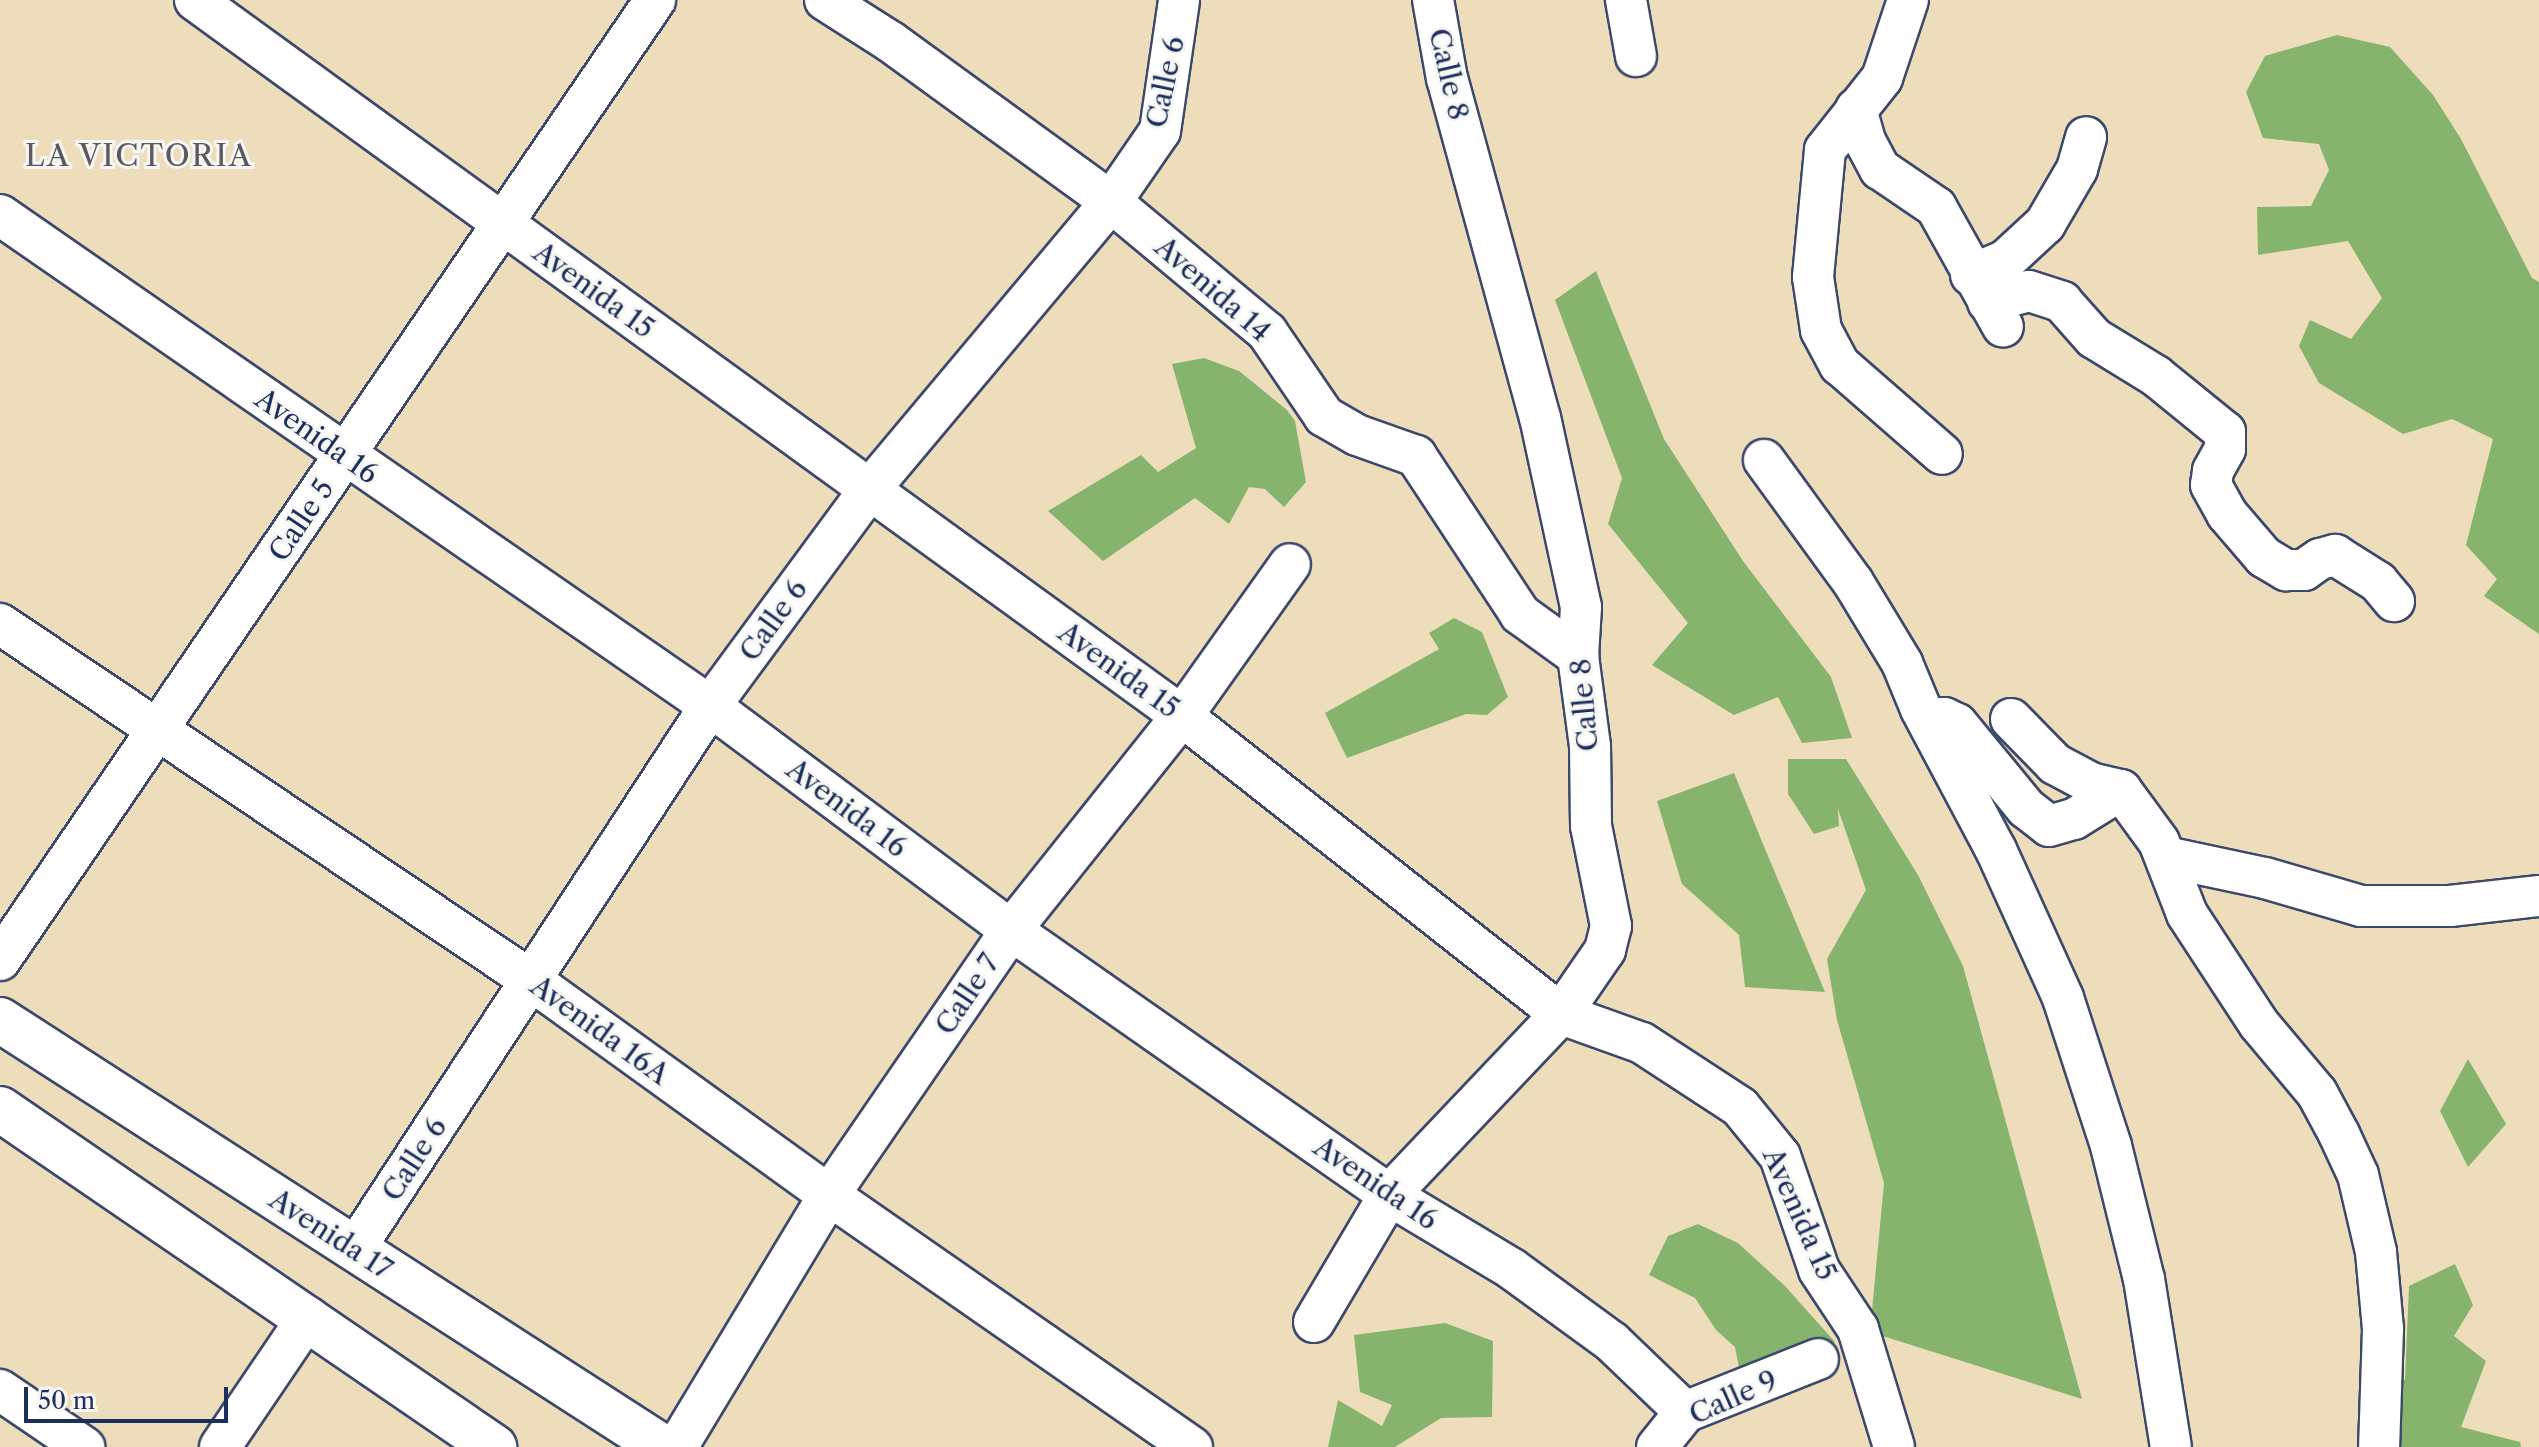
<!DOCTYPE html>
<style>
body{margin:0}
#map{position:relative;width:2539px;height:1447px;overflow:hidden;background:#edb;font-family:"Libre Caslon Text",serif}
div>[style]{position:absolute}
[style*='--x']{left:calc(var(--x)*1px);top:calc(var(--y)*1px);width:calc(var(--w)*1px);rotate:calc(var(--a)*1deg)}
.forest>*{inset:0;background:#86b46d}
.roads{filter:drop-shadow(2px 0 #3b496c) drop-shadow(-2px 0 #3b496c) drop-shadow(0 2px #3b496c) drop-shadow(0 -2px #3b496c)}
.minor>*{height:40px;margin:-20px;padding:0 20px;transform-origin:20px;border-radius:20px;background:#fff}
.major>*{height:44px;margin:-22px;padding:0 22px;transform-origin:22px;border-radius:22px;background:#fff}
span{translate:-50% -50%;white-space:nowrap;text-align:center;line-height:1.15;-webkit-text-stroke:6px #f6f6f2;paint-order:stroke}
.street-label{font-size:28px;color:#1b2f5e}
.neighbourhood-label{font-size:30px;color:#5d5861;letter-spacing:2px}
.scale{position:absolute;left:24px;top:1387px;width:204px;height:36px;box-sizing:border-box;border:4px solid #1b2f5e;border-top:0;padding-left:10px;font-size:24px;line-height:28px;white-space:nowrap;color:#1b2f5e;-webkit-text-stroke:6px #f6f6f2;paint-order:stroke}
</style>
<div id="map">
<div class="forest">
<i style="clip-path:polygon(2337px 35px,2390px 47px,2433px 95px,2461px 139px,2532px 278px,2539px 282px,2539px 634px,2484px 596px,2497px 579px,2466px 545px,2493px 439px,2452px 419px,2403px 434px,2319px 383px,2299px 346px,2310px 320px,2351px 339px,2382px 298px,2348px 241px,2258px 255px,2257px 207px,2311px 206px,2329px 170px,2319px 144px,2263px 138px,2246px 92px,2265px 56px)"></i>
<i style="clip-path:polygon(1596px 271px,1664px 439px,1743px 561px,1831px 677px,1852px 738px,1802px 743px,1778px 697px,1734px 715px,1652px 665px,1688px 623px,1608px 524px,1622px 478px,1555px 300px)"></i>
<i style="clip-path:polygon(1204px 358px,1239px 371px,1287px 410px,1295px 421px,1306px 482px,1284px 507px,1265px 489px,1249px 487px,1229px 524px,1195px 498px,1103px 561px,1048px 511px,1141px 455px,1158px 472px,1196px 448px,1172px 364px)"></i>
<i style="clip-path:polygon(1454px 618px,1482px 632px,1508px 697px,1487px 715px,1466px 714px,1347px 758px,1325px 713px,1439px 649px,1429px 633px)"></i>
<i style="clip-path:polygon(1788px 759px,1846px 759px,1918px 875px,1963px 966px,2082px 1399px,1870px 1332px,1884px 1183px,1837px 1020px,1827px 959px,1866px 890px,1838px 809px,1839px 826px,1814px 834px,1788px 794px)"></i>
<i style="clip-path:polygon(1734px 773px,1763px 844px,1825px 992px,1745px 987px,1739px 935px,1682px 884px,1657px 801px)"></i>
<i style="clip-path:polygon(2468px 1059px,2506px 1124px,2468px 1167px,2440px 1111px)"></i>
<i style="clip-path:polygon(1698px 1224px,1738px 1243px,1785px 1286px,1835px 1342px,1795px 1358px,1784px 1349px,1776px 1352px,1777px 1362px,1741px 1378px,1735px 1347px,1716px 1330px,1695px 1298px,1649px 1275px,1668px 1236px)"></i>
<i style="clip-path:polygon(2455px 1264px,2473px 1305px,2454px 1336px,2486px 1361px,2461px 1427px,2520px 1442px,2521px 1447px,2392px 1447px,2362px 1390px,2405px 1380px,2409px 1286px)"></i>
<i style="clip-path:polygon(1445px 1323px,1493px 1341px,1492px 1417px,1441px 1418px,1395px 1447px,1328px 1447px,1338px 1400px,1382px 1426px,1392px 1405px,1360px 1392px,1354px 1335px)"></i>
</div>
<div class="roads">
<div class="minor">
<i style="--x:195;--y:0;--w:1219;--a:35.96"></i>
<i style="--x:1182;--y:716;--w:482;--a:38.2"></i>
<i style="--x:1561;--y:1014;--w:86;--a:19.7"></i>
<i style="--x:1642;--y:1043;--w:117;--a:33.1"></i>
<i style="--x:1740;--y:1107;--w:63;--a:50.8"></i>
<i style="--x:1780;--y:1156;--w:120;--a:71.1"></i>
<i style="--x:1819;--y:1270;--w:71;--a:56.5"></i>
<i style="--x:1858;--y:1329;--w:123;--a:73"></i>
<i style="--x:825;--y:0;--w:78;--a:32.5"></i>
<i style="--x:891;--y:42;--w:272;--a:36"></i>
<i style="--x:1111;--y:202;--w:203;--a:39.8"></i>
<i style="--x:1267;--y:332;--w:102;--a:55.8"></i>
<i style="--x:1324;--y:416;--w:38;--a:30"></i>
<i style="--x:1357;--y:435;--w:63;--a:19.6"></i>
<i style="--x:1416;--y:456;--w:189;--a:56.6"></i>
<i style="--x:1520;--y:614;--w:72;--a:35.9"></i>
<i style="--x:1626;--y:0;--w:57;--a:79.9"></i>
<i style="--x:1908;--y:0;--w:82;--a:108.4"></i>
<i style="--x:1882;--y:78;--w:92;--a:128.4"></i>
<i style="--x:1825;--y:150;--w:128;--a:95.4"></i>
<i style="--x:1813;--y:277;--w:54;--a:81.4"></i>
<i style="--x:1821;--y:330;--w:40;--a:62"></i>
<i style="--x:1840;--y:365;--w:135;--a:41.1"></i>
<i style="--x:1856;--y:109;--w:35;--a:74"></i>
<i style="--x:1866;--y:143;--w:30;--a:62"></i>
<i style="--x:1880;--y:169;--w:68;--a:34.2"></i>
<i style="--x:1936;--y:207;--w:137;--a:60.8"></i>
<i style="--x:0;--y:215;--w:863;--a:34.67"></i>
<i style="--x:710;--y:706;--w:375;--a:36.7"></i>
<i style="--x:1011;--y:930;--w:462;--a:35"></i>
<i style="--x:1389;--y:1195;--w:144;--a:31"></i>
<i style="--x:1512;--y:1269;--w:124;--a:36.1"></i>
<i style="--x:1612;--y:1342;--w:101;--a:43.8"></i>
<i style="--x:1971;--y:275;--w:38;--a:-23"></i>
<i style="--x:2006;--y:260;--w:53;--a:-42.7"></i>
<i style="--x:2045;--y:224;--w:64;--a:-59.8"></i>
<i style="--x:2077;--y:169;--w:33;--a:-74"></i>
<i style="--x:1988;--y:302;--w:42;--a:-15"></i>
<i style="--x:2029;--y:291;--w:35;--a:18"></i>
<i style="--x:2062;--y:302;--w:48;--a:48.4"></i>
<i style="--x:2094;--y:338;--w:73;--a:31.5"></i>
<i style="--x:2156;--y:376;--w:89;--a:39.1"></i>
<i style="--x:2225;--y:432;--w:17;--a:90"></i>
<i style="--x:2225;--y:449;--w:25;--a:119"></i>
<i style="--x:2213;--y:471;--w:14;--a:98"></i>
<i style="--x:2211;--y:485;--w:33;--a:61"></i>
<i style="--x:2227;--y:514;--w:57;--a:49.3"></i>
<i style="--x:2264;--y:557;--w:26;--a:31"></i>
<i style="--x:2286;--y:570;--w:18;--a:0"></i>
<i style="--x:2304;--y:570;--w:19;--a:-35"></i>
<i style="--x:2320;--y:559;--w:16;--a:-15"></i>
<i style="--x:2335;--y:555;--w:51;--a:32.1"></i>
<i style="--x:2378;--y:582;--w:25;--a:50"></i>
<i style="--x:1764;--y:460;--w:151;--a:53.9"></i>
<i style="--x:1853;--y:582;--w:95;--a:58.8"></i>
<i style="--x:1902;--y:663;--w:50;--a:67.6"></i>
<i style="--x:1921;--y:709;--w:160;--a:62"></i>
<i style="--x:1996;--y:850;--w:162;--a:65.6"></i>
<i style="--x:2063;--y:998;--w:156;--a:72"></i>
<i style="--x:2111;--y:1146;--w:137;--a:76.1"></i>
<i style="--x:2144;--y:1279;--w:170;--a:80.9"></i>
<i style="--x:0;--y:624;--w:641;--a:33.86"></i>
<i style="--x:532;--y:981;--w:366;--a:35.8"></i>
<i style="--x:829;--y:1195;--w:442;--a:34.8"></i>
<i style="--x:1928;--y:719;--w:16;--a:-4"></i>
<i style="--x:1944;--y:718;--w:14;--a:25"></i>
<i style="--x:1957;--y:724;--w:109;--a:50.6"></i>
<i style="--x:2026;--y:808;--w:29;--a:38"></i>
<i style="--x:2049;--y:826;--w:26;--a:-16"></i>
<i style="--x:2074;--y:819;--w:55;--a:-31.7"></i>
<i style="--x:2011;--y:719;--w:63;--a:45.6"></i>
<i style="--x:2055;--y:764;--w:40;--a:28"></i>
<i style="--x:2090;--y:783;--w:32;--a:13"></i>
<i style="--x:2121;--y:790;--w:64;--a:53.8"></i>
<i style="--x:2159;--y:842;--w:77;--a:68.7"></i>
<i style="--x:2187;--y:914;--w:131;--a:56.8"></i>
<i style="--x:2259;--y:1024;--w:90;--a:50"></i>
<i style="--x:2317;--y:1093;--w:47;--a:61.8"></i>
<i style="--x:2339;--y:1134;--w:45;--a:65.1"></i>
<i style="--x:2358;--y:1175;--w:79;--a:76.8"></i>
<i style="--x:2376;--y:1252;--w:77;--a:84.8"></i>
<i style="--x:2383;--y:1329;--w:118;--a:91.9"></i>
<i style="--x:2166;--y:857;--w:101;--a:12"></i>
<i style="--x:2265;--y:878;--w:100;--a:16.3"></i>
<i style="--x:2361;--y:906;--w:89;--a:0"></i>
<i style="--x:2450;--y:906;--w:90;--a:-6.4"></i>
<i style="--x:0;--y:960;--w:1162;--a:-55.69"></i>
<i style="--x:354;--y:1250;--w:650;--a:-56.8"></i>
<i style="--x:710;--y:706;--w:268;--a:-53.6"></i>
<i style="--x:869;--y:490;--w:376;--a:-50"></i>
<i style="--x:1111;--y:202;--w:86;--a:-55.4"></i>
<i style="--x:1160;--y:131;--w:132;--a:-81.7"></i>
<i style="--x:1314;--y:1322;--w:147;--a:-59.4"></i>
<i style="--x:1389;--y:1195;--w:250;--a:-46.5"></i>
<i style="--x:1561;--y:1014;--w:78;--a:-55.5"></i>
<i style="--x:1605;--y:950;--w:25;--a:-76"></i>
<i style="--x:1611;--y:926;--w:102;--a:-101.3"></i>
<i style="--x:1591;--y:826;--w:80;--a:-90.7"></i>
<i style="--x:1590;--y:746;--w:91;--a:-97.6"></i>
<i style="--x:1578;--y:656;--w:49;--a:-86.5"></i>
<i style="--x:1581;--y:607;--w:193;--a:-102.2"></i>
<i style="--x:1540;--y:418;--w:352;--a:-105.3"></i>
<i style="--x:1447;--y:79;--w:80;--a:-100"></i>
<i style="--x:0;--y:1390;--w:102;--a:34.2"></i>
<i style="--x:220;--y:1447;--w:157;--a:-55.9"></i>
<i style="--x:677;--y:1447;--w:294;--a:-58.9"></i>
<i style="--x:829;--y:1195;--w:321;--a:-55.5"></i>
<i style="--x:1011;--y:930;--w:274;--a:-51.4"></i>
<i style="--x:1182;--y:716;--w:186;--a:-54.6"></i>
<i style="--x:1657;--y:1447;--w:45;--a:-51.3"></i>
<i style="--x:1685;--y:1412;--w:143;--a:-21.7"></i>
</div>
<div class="major">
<i style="--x:0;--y:1020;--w:788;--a:32.82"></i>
<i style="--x:0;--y:1109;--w:599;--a:34.38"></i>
</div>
</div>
<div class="street-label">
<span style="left:1449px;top:74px;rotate:77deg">Calle 8</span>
<span style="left:1165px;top:82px;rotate:-78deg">Calle 6</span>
<span style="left:1213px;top:289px;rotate:41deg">Avenida 14</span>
<span style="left:594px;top:290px;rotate:36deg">Avenida 15</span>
<span style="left:317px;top:436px;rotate:35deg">Avenida 16</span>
<span style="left:301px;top:520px;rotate:-56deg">Calle 5</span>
<span style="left:773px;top:620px;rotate:-54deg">Calle 6</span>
<span style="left:1119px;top:670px;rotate:36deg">Avenida 15</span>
<span style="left:1584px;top:705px;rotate:-95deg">Calle 8</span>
<span style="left:847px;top:808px;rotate:37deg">Avenida 16</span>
<span style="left:967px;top:994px;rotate:-56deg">Calle 7</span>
<span style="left:600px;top:1030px;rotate:36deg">Avenida 16A</span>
<span style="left:414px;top:1159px;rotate:-57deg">Calle 6</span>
<span style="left:1376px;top:1183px;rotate:34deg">Avenida 16</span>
<span style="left:1800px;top:1214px;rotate:66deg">Avenida 15</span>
<span style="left:331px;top:1234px;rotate:33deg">Avenida 17</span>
<span style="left:1733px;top:1397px;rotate:-24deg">Calle 9</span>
</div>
<div class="neighbourhood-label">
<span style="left:139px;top:156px">LA VICTORIA</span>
</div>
<div class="scale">50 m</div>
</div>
